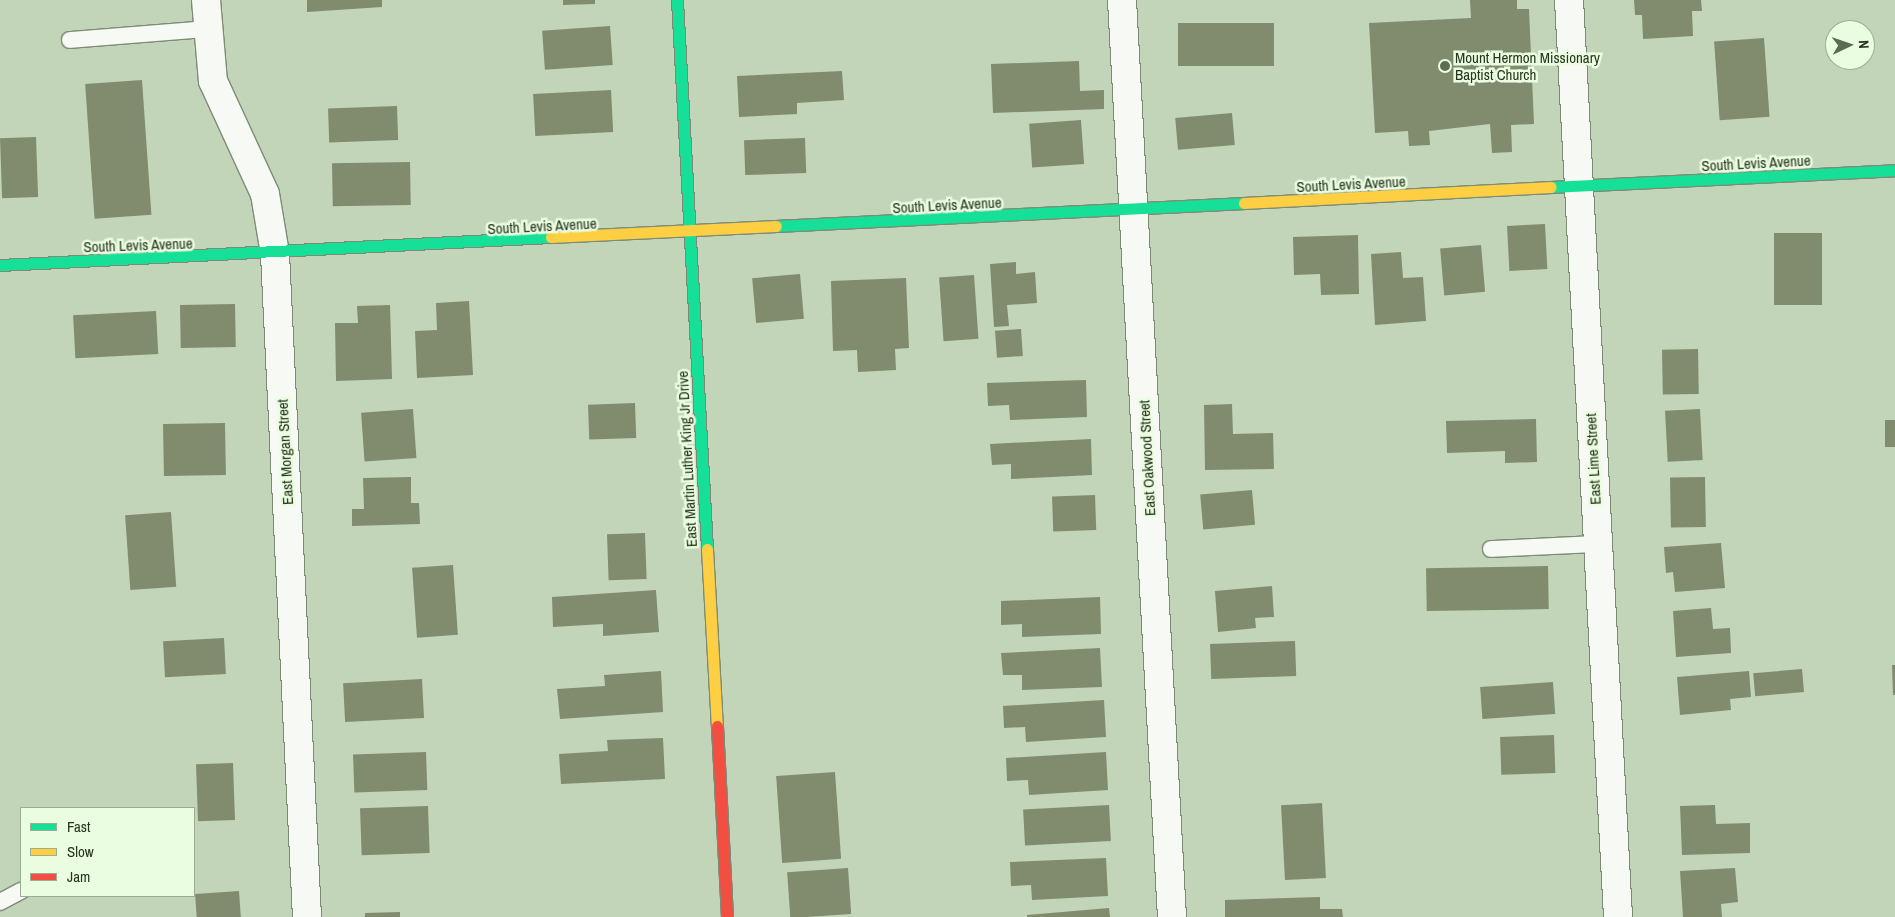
<!DOCTYPE html>
<style>
body{margin:0}
#map{position:relative;width:1895px;height:917px;overflow:hidden;background:#c2d5b8;font-family:"Archivo Narrow",sans-serif}
div>[style]{position:absolute}
[style*='--x']{left:calc(var(--x)*1px);top:calc(var(--y)*1px);width:calc(var(--w)*1px);rotate:calc(var(--a)*1deg)}
.building>*{inset:0;background:#818b6e;transform-origin:0 0}
.roads{filter:drop-shadow(1px 0 #7d8b74) drop-shadow(-1px 0 #7d8b74) drop-shadow(0 1px #7d8b74) drop-shadow(0 -1px #7d8b74)}
.lane>*{height:16px;margin:-8px;padding:0 8px;transform-origin:8px;border-radius:8px;background:#f6f9f4}
.street>*{height:28px;margin:-14px;padding:0 14px;transform-origin:14px;border-radius:14px;background:#f6f9f4}
.fast>*{height:11px;margin:-5.5px;padding:0 5.5px;transform-origin:5.5px;border-radius:5.5px;background:#16e098}
.slow>*{height:11px;margin:-5.5px;padding:0 5.5px;transform-origin:5.5px;border-radius:5.5px;background:#ffcf43}
.jam>*{height:11px;margin:-5.5px;padding:0 5.5px;transform-origin:5.5px;border-radius:5.5px;background:#f24e42}
.dots>*{width:14px;height:14px;translate:-50% -50%;box-sizing:border-box;border:2px solid #ebfde1;border-radius:50%}
span{translate:-50% -50%;white-space:nowrap;text-align:center;line-height:1.15;-webkit-text-stroke:5px #ebfde1;paint-order:stroke}
.poi-label{font-size:15px;color:#27341f}
.left{translate:0 -50%;text-align:left}
.street-label{font-size:15px;color:#27341f}
.legend{position:absolute;left:20px;top:807px;width:175px;height:90px;box-sizing:border-box;background:#ebfde1;border:1px solid #9dad93;margin:0;padding:6px 9px;list-style:none;font-size:15px;color:#27341f}
.legend li{display:flex;align-items:center;gap:10px;height:25px}
.legend b{width:25px;border:1px solid #9dad93}
.north{position:absolute;left:1825px;top:20px;width:50px;height:50px;box-sizing:border-box;background:#ebfde1;border:1px solid #9dad93;border-radius:50%;rotate:87deg;font-size:14px;font-weight:700;line-height:20px;text-align:center;color:#27341f}
.north::after{content:'';display:block;margin:auto;width:18px;height:22px;background:#5d6c55;clip-path:polygon(50% 0,100% 100%,50% 72%,0 100%)}
</style>
<div id="map">
<div class="building">
<i style="clip-path:polygon(307px 0,382px 0,382px 7px,307px 12px)"></i>
<i style="clip-path:polygon(563px 0,595px 0,595px 4px,563px 5px)"></i>
<i style="clip-path:polygon(1470px 0,1517px 0,1517px 9px,1529px 9px,1534px 124px,1511px 125px,1512px 152px,1492px 153px,1490px 124px,1429px 131px,1430px 145px,1409px 146px,1408px 131px,1375px 133px,1369px 23px,1471px 18px)"></i>
<i style="clip-path:polygon(1634px 0,1701px 0,1702px 11px,1692px 11px,1693px 36px,1643px 39px,1642px 15px,1635px 15px)"></i>
<i style="left:1274px;top:23px;width:43px;height:96px;rotate:90deg"></i>
<i style="left:610px;top:26px;width:39px;height:68px;rotate:86deg"></i>
<i style="left:1764px;top:38px;width:79px;height:50px;rotate:86deg"></i>
<i style="clip-path:polygon(1079px 61px,1080px 91px,1104px 90px,1104px 109px,993px 113px,991px 64px)"></i>
<i style="clip-path:polygon(842px 71px,844px 100px,797px 103px,797px 114px,739px 117px,737px 76px)"></i>
<i style="left:142px;top:80px;width:135px;height:57px;rotate:86deg"></i>
<i style="left:611px;top:90px;width:42px;height:78px;rotate:87deg"></i>
<i style="left:397px;top:106px;width:34px;height:69px;rotate:88deg"></i>
<i style="left:1232px;top:113px;width:32px;height:57px;rotate:85deg"></i>
<i style="left:1081px;top:120px;width:44px;height:52px;rotate:86deg"></i>
<i style="left:36px;top:137px;width:60px;height:36px;rotate:88deg"></i>
<i style="left:805px;top:138px;width:35px;height:61px;rotate:88deg"></i>
<i style="left:410px;top:162px;width:43px;height:78px;rotate:89deg"></i>
<i style="left:1545px;top:224px;width:45px;height:38px;rotate:87deg"></i>
<i style="left:1774px;top:233px;width:48px;height:72px"></i>
<i style="clip-path:polygon(1358px 235px,1359px 294px,1321px 295px,1320px 274px,1294px 275px,1293px 237px)"></i>
<i style="left:1481px;top:245px;width:47px;height:41px;rotate:85deg"></i>
<i style="clip-path:polygon(1401px 252px,1403px 278px,1423px 277px,1426px 321px,1375px 325px,1371px 254px)"></i>
<i style="clip-path:polygon(1016px 262px,1016px 274px,1035px 272px,1037px 303px,1007px 305px,1009px 326px,994px 327px,990px 264px)"></i>
<i style="left:800px;top:274px;width:45px;height:48px;rotate:85deg"></i>
<i style="left:974px;top:275px;width:64px;height:35px;rotate:86deg"></i>
<i style="clip-path:polygon(906px 278px,909px 348px,895px 349px,896px 370px,858px 372px,857px 350px,833px 351px,831px 281px)"></i>
<i style="clip-path:polygon(469px 301px,473px 375px,417px 378px,415px 331px,437px 330px,436px 303px)"></i>
<i style="left:235px;top:304px;width:43px;height:55px;rotate:89deg"></i>
<i style="clip-path:polygon(390px 305px,392px 379px,336px 381px,335px 323px,358px 323px,357px 306px)"></i>
<i style="left:156px;top:311px;width:43px;height:83px;rotate:87deg"></i>
<i style="left:1021px;top:329px;width:27px;height:26px;rotate:86deg"></i>
<i style="left:1698px;top:349px;width:45px;height:36px;rotate:89deg"></i>
<i style="clip-path:polygon(1086px 380px,1087px 417px,1010px 420px,1009px 405px,988px 406px,987px 383px)"></i>
<i style="left:635px;top:403px;width:35px;height:47px;rotate:88deg"></i>
<i style="clip-path:polygon(1232px 404px,1233px 434px,1273px 433px,1274px 469px,1205px 470px,1204px 405px)"></i>
<i style="left:413px;top:409px;width:49px;height:52px;rotate:86deg"></i>
<i style="left:1700px;top:409px;width:51px;height:35px;rotate:87deg"></i>
<i style="clip-path:polygon(1536px 419px,1537px 462px,1505px 463px,1505px 451px,1447px 453px,1446px 421px)"></i>
<i style="left:1885px;top:420px;width:10px;height:27px"></i>
<i style="left:225px;top:423px;width:52px;height:62px;rotate:89deg"></i>
<i style="clip-path:polygon(1091px 439px,1092px 475px,1011px 479px,1011px 464px,992px 465px,990px 444px)"></i>
<i style="clip-path:polygon(411px 477px,411px 503px,419px 503px,420px 524px,352px 526px,352px 509px,364px 509px,363px 478px)"></i>
<i style="left:1705px;top:477px;width:50px;height:35px;rotate:89deg"></i>
<i style="left:1252px;top:490px;width:35px;height:52px;rotate:85deg"></i>
<i style="left:1095px;top:495px;width:35px;height:43px;rotate:88deg"></i>
<i style="left:171px;top:512px;width:75px;height:46px;rotate:86deg"></i>
<i style="left:645px;top:533px;width:46px;height:38px;rotate:88deg"></i>
<i style="clip-path:polygon(1721px 543px,1725px 588px,1675px 592px,1673px 572px,1666px 573px,1664px 547px)"></i>
<i style="left:453px;top:565px;width:70px;height:41px;rotate:86deg"></i>
<i style="left:1548px;top:566px;width:43px;height:122px;rotate:89deg"></i>
<i style="clip-path:polygon(1272px 586px,1274px 617px,1255px 618px,1256px 628px,1218px 632px,1215px 591px)"></i>
<i style="clip-path:polygon(656px 590px,659px 632px,603px 636px,603px 624px,553px 627px,552px 597px)"></i>
<i style="clip-path:polygon(1100px 597px,1101px 634px,1022px 637px,1022px 624px,1001px 625px,1001px 601px)"></i>
<i style="clip-path:polygon(1711px 608px,1713px 629px,1730px 628px,1731px 653px,1676px 657px,1673px 611px)"></i>
<i style="left:224px;top:638px;width:36px;height:61px;rotate:87deg"></i>
<i style="left:1295px;top:641px;width:35px;height:85px;rotate:88deg"></i>
<i style="clip-path:polygon(1100px 648px,1102px 687px,1022px 690px,1022px 675px,1003px 675px,1001px 653px)"></i>
<i style="clip-path:polygon(1892px 665px,1895px 665px,1895px 695px,1893px 695px)"></i>
<i style="left:1802px;top:669px;width:23px;height:49px;rotate:85deg"></i>
<i style="clip-path:polygon(661px 671px,663px 712px,560px 719px,557px 689px,605px 686px,604px 675px)"></i>
<i style="clip-path:polygon(1749px 671px,1751px 697px,1730px 699px,1731px 710px,1680px 715px,1677px 677px)"></i>
<i style="left:422px;top:679px;width:39px;height:79px;rotate:87deg"></i>
<i style="left:1553px;top:682px;width:32px;height:73px;rotate:86deg"></i>
<i style="clip-path:polygon(1104px 700px,1106px 737px,1026px 742px,1025px 727px,1004px 728px,1003px 706px)"></i>
<i style="left:1554px;top:735px;width:38px;height:54px;rotate:88deg"></i>
<i style="clip-path:polygon(663px 738px,665px 779px,561px 784px,559px 754px,608px 751px,607px 740px)"></i>
<i style="left:426px;top:752px;width:38px;height:73px;rotate:88deg"></i>
<i style="clip-path:polygon(1106px 752px,1108px 790px,1029px 795px,1028px 780px,1007px 781px,1006px 758px)"></i>
<i style="left:233px;top:763px;width:57px;height:37px;rotate:88deg"></i>
<i style="left:835px;top:772px;width:87px;height:59px;rotate:86deg"></i>
<i style="left:1322px;top:803px;width:75px;height:41px;rotate:87deg"></i>
<i style="left:1109px;top:805px;width:36px;height:86px;rotate:87deg"></i>
<i style="clip-path:polygon(1715px 805px,1716px 824px,1750px 823px,1750px 853px,1682px 855px,1680px 806px)"></i>
<i style="left:428px;top:806px;width:47px;height:68px;rotate:88deg"></i>
<i style="clip-path:polygon(1106px 858px,1108px 896px,1032px 900px,1031px 885px,1011px 886px,1010px 862px)"></i>
<i style="left:848px;top:868px;width:46px;height:61px;rotate:86deg"></i>
<i style="clip-path:polygon(1735px 868px,1738px 902px,1721px 904px,1722px 917px,1683px 917px,1680px 871px)"></i>
<i style="left:239px;top:891px;width:26px;height:44px;rotate:86deg"></i>
<i style="clip-path:polygon(1320px 897px,1320px 909px,1342px 909px,1343px 917px,1225px 917px,1225px 900px)"></i>
<i style="clip-path:polygon(1109px 908px,1110px 917px,1027px 917px,1027px 915px)"></i>
<i style="clip-path:polygon(400px 912px,400px 917px,365px 917px,365px 913px)"></i>
</div>
<div class="roads">
<div class="lane">
<i style="--x:70;--y:40;--w:137;--a:-4.6"></i>
<i style="--x:1491;--y:549;--w:107;--a:-2.7"></i>
<i style="--x:0;--y:902;--w:24;--a:-28"></i>
</div>
<div class="street">
<i style="--x:206;--y:0;--w:81;--a:85.1"></i>
<i style="--x:213;--y:81;--w:124;--a:65.3"></i>
<i style="--x:265;--y:194;--w:61;--a:80.5"></i>
<i style="--x:275;--y:254;--w:664;--a:87.24"></i>
<i style="--x:1122;--y:0;--w:918;--a:86.88"></i>
<i style="--x:1569;--y:0;--w:918;--a:86.94"></i>
</div>
<div class="fast">
<i style="--x:677;--y:0;--w:550;--a:86.87"></i>
<i style="--x:1551;--y:187;--w:344;--a:-2.8"></i>
<i style="--x:776;--y:226;--w:469;--a:-2.8"></i>
<i style="--x:0;--y:265;--w:552;--a:-2.91"></i>
</div>
<div class="slow">
<i style="--x:1244;--y:203;--w:307;--a:-3"></i>
<i style="--x:551;--y:237;--w:225;--a:-2.8"></i>
<i style="--x:707;--y:549;--w:177;--a:86.8"></i>
</div>
<div class="jam">
<i style="--x:717;--y:726;--w:191;--a:87"></i>
</div>
</div>
<div class="dots">
<i style="left:1445px;top:66px;background:#5d6c55"></i>
</div>
<div class="poi-label">
<span class="left" style="left:1455px;top:66px">Mount Hermon Missionary<br>Baptist Church</span>
</div>
<div class="street-label">
<span style="left:1756px;top:163px;rotate:-3deg">South Levis Avenue</span>
<span style="left:1351px;top:184px;rotate:-3deg">South Levis Avenue</span>
<span style="left:947px;top:205px;rotate:-3deg">South Levis Avenue</span>
<span style="left:542px;top:226px;rotate:-3deg">South Levis Avenue</span>
<span style="left:138px;top:245px;rotate:-2deg">South Levis Avenue</span>
<span style="left:285px;top:452px;rotate:-93deg">East Morgan Street</span>
<span style="left:1147px;top:458px;rotate:-93deg">East Oakwood Street</span>
<span style="left:687px;top:459px;rotate:-93deg">East Martin Luther King Jr Drive</span>
<span style="left:1593px;top:459px;rotate:-93deg">East Lime Street</span>
</div>
<ul class="legend">
<li><b style="height:6px;background:#16e098"></b>Fast</li>
<li><b style="height:6px;background:#ffcf43"></b>Slow</li>
<li><b style="height:6px;background:#f24e42"></b>Jam</li>
</ul>
<div class="north">N</div>
</div>
